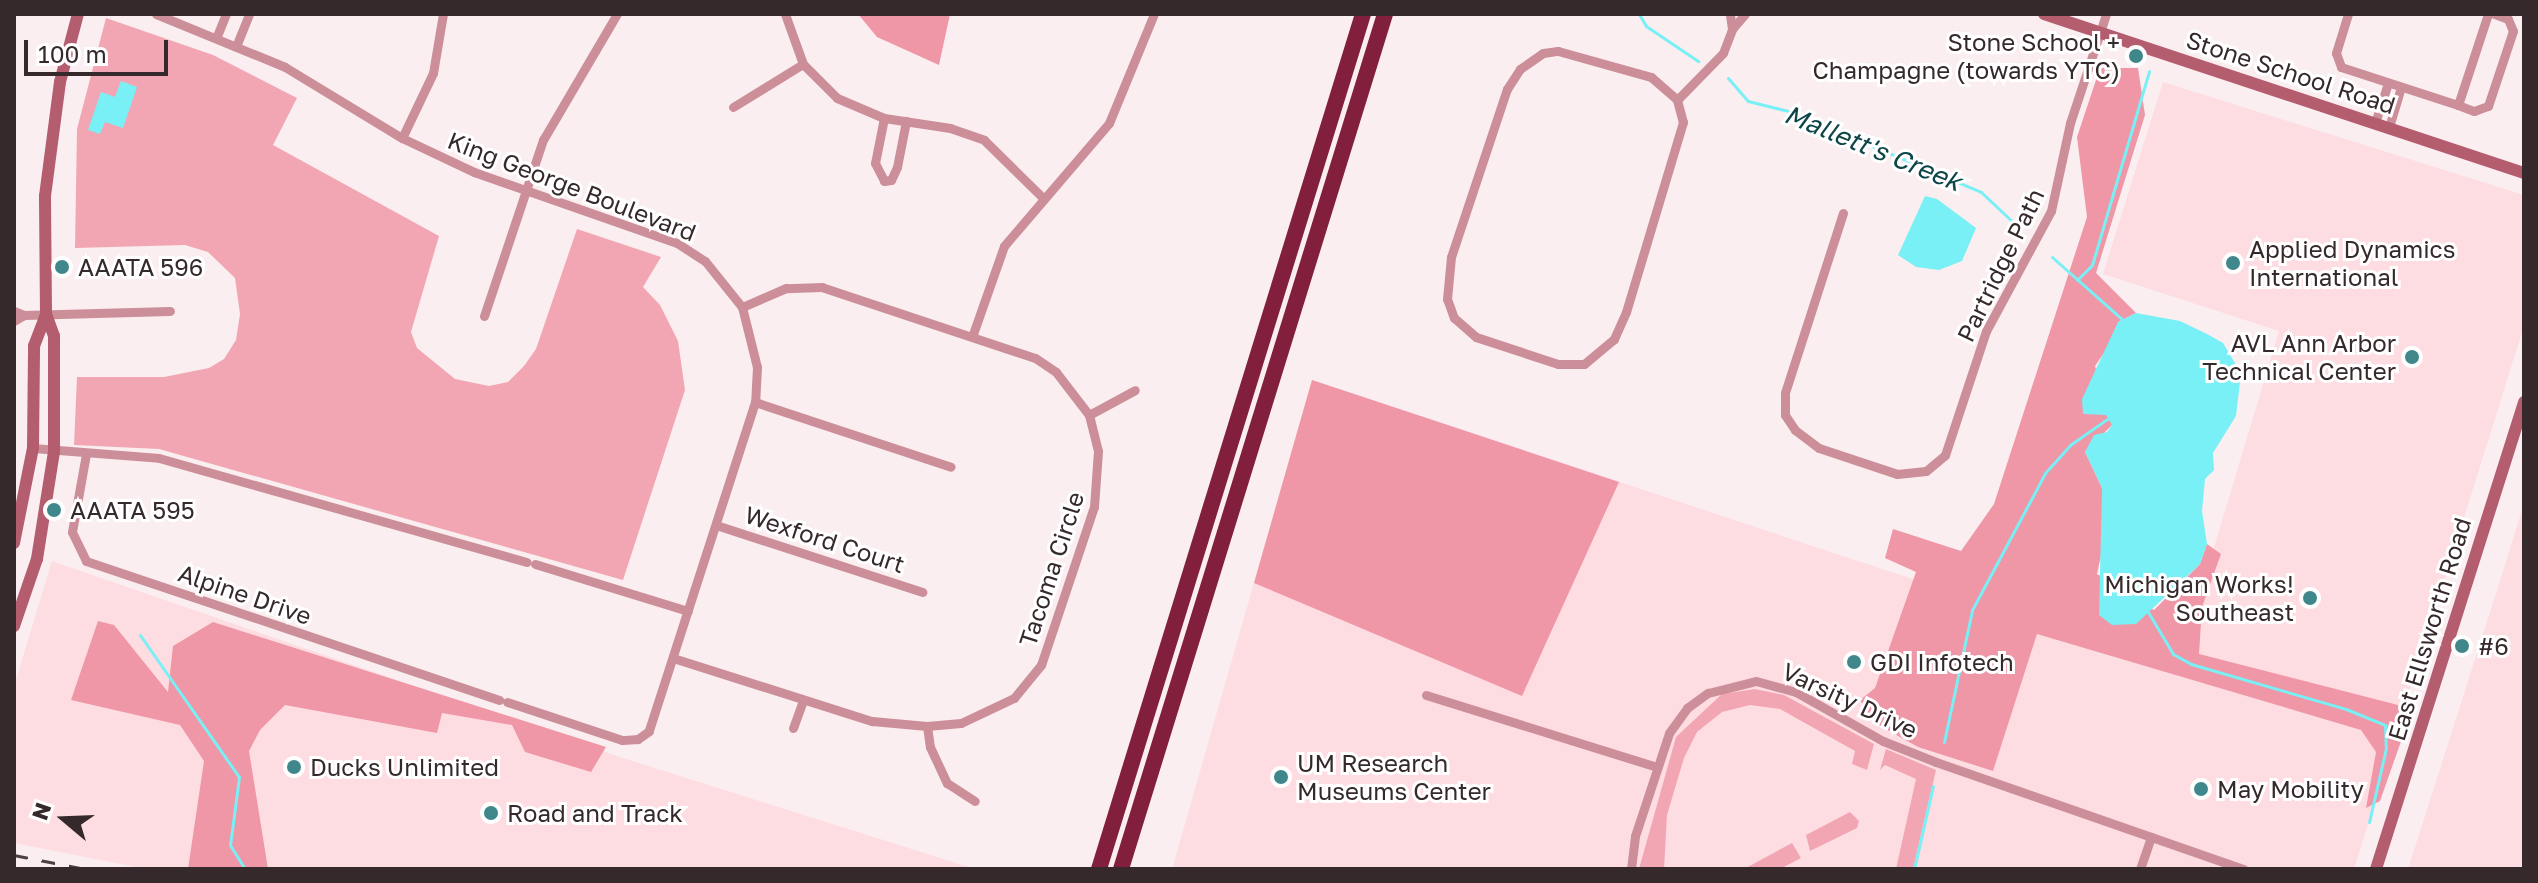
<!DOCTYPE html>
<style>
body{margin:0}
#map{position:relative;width:2538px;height:883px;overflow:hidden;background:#fbeef0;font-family:"Golos Text",sans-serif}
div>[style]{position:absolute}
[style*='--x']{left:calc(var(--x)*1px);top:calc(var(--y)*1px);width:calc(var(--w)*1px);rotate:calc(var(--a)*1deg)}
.built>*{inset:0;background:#fedde2}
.green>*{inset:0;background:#f2a6b3}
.forest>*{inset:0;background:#ef96a7}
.water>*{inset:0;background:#78f0f5}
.stream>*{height:3px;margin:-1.5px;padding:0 1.5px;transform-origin:1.5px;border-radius:1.5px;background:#78f0f5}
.street>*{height:9px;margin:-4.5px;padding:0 4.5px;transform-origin:4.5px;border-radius:4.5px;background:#cc8f99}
.secondary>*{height:12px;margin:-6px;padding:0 6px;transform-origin:6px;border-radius:6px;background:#b45d6f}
.highway>*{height:16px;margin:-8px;padding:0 8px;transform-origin:8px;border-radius:8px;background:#821f3d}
.rail>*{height:3px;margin-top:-1.5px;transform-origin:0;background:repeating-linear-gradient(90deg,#4c4042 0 14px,transparent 0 28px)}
.dots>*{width:22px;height:22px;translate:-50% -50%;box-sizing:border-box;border:4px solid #fff;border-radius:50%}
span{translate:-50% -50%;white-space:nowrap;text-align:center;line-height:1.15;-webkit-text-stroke:6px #fff;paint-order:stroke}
.poi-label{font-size:24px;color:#35292b}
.right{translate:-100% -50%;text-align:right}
.left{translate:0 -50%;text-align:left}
.street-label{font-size:24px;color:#35292b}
.water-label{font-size:26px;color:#0e4648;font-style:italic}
.frame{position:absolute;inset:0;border:16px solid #35292b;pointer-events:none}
.north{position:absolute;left:24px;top:779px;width:80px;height:80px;-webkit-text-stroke:6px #fff;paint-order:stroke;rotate:289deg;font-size:22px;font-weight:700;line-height:32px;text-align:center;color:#35292b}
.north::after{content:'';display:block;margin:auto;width:28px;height:36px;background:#35292b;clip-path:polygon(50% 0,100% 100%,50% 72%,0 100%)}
.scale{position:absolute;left:24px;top:40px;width:144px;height:36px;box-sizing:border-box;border:4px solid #35292b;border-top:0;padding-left:10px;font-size:24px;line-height:28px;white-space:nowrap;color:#35292b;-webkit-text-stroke:6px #fff;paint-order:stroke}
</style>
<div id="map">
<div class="built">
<i style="clip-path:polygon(2163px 82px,2524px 195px,2524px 326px,2354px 869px,1172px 869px,1312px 380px,2178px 667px,2279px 331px,2103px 274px)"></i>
<i style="clip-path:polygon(2524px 504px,2524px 869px,2408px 869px,2491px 609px)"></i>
<i style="clip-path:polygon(52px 561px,620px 757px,975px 869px,146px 869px,14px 843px,14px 686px)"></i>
</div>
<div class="green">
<i style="clip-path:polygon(106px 18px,213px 55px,297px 98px,273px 145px,439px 236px,411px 332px,417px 348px,455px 379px,489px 386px,508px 382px,524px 366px,536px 349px,577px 229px,661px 257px,643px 287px,660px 305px,678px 341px,685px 390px,623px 580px,159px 449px,74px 445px,77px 377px,164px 377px,209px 368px,224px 359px,236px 340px,240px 314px,235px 278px,208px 252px,185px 245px,75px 248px,77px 129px)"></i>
<i style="clip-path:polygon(1755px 689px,1784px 695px,1874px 744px,1867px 770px,1852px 764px,1855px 751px,1780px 709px,1750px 705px,1722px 712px,1697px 732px,1684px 758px,1667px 815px,1664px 869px,1639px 869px,1676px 737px,1722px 694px)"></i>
<i style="clip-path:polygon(1886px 749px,1936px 770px,1913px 869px,1896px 869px,1916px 779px,1885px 765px,1880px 770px)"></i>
<i style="clip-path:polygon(1850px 812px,1859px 821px,1857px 828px,1810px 851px,1806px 835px)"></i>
<i style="clip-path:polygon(1792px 843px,1801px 858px,1780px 869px,1744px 869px)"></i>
</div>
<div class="forest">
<i style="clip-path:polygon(858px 14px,950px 14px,939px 65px,877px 37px)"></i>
<i style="clip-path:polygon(2100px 68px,2138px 68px,2145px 115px,2096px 273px,2136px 313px,2118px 322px,2115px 337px,2095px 366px,2112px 425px,2085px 452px,2102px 488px,2104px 541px,2097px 574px,2154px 610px,2200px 564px,2207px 544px,2221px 554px,2202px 607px,2199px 654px,2398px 705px,2405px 730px,2380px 801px,2366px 808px,2376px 752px,2361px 730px,2037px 634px,1993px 771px,1918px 747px,1875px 723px,1860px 700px,1875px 688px,1916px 572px,1885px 558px,1893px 529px,1961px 551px,1994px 504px,2087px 217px,2077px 137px)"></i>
<i style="clip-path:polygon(1312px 380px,1619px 482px,1522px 696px,1254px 583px)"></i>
<i style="clip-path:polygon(98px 621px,114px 625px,168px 692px,173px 646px,213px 622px,606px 747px,591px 772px,525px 752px,512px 725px,442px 713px,437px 733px,285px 705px,260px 730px,249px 751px,268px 869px,188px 869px,204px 761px,180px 725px,71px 700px)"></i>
</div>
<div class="water">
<i style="clip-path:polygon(121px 81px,137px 87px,123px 128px,105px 122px,100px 134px,88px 130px,101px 92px,115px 97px)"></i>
<i style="clip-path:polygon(1925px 196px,1937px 199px,1976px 228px,1962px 261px,1939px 270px,1916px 267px,1898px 255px)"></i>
<i style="clip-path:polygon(2136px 313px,2180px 321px,2207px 334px,2223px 343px,2241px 373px,2236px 416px,2213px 453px,2214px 470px,2205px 479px,2202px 511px,2207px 544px,2200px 564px,2136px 624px,2112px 625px,2099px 615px,2102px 488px,2085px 452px,2094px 435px,2107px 432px,2112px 425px,2106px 415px,2083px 414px,2082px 399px,2118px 322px)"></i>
</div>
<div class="stream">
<i style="--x:1639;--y:14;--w:14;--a:60"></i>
<i style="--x:1646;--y:26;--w:63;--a:33.9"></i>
<i style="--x:1728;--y:78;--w:30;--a:49"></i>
<i style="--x:1748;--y:101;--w:45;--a:14"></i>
<i style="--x:1792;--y:112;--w:205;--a:22.9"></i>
<i style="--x:1981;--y:192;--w:47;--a:43.3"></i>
<i style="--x:2052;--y:257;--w:95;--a:41.6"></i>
<i style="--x:2077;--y:280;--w:21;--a:-45"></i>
<i style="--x:2092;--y:265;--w:202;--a:-73.6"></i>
<i style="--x:2148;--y:612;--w:49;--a:59.2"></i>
<i style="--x:2173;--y:654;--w:21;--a:29"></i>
<i style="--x:2191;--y:664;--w:161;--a:16.2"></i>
<i style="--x:2346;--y:709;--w:42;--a:22.3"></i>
<i style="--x:2385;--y:725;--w:23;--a:88"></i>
<i style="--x:2386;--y:748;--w:76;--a:102.9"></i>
<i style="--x:140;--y:635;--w:173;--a:55.1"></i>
<i style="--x:239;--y:777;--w:69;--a:97.5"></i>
<i style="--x:230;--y:845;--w:28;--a:58"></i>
<i style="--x:1944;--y:742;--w:135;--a:-78"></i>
<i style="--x:1972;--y:610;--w:155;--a:-61.9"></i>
<i style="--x:2045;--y:473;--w:38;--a:-48"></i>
<i style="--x:2070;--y:445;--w:49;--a:-35"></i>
<i style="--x:1914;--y:869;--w:85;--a:-77.1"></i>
</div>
<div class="street">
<i style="--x:156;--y:14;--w:139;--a:22.3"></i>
<i style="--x:285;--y:67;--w:137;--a:31.3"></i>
<i style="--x:402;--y:138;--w:80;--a:25.3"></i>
<i style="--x:474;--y:172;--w:215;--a:19.3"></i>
<i style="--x:677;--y:243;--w:33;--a:33"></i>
<i style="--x:705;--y:261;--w:59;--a:51.2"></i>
<i style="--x:742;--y:307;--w:62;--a:76"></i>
<i style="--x:757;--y:367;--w:35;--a:93"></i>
<i style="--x:755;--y:402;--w:346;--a:107.9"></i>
<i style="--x:649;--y:731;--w:14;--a:144"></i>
<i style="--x:638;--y:739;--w:16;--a:176"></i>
<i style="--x:622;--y:740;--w:121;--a:-161.7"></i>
<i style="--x:785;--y:14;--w:53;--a:70.2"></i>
<i style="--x:803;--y:64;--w:48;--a:45"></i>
<i style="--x:837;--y:98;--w:51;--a:23.1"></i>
<i style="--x:884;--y:118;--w:67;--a:8.6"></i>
<i style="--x:950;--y:128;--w:36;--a:19"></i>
<i style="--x:984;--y:140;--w:84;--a:44.5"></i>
<i style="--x:2348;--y:14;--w:41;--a:107.1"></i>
<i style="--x:2336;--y:53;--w:15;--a:70"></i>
<i style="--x:2341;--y:67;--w:123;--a:18"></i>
<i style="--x:2458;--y:105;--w:96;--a:-71.8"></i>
<i style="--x:1732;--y:29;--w:20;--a:-49"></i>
<i style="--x:217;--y:36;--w:24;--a:-68"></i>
<i style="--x:237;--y:44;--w:32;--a:-68"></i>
<i style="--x:1558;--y:51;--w:97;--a:15.6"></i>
<i style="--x:1651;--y:77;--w:35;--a:41"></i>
<i style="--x:1677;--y:100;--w:23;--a:75"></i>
<i style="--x:1683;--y:122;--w:198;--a:106.7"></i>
<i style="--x:1626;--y:312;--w:30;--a:114"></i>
<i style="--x:1614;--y:339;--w:39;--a:140"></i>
<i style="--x:1584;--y:364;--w:26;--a:180"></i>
<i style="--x:1558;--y:364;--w:86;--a:-161.8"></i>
<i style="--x:1476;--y:337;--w:29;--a:-139"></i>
<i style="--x:1454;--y:318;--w:20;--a:-110"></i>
<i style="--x:1447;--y:299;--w:42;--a:-84.6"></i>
<i style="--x:1451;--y:257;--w:177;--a:-71.6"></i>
<i style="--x:1507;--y:89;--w:24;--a:-57"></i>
<i style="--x:1520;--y:69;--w:28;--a:-35"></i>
<i style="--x:1543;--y:53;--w:15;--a:-8"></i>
<i style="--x:1677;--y:100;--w:66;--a:-45.6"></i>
<i style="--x:1723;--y:53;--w:26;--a:-69"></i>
<i style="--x:1732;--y:29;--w:15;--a:-98"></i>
<i style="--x:2458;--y:105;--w:17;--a:21"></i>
<i style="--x:2474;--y:111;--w:15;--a:-20"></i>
<i style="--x:2488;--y:106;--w:79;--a:-71.6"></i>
<i style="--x:2513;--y:31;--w:13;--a:-113"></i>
<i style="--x:2508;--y:19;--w:15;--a:-160"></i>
<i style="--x:733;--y:107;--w:82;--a:-31.6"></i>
<i style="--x:884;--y:118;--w:46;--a:101.3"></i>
<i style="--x:875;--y:163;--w:20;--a:63"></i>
<i style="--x:884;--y:181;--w:7;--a:-8"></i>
<i style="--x:891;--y:180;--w:14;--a:-65"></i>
<i style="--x:897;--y:167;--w:47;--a:-78.9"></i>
<i style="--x:2375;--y:123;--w:42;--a:-72"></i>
<i style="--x:2389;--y:127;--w:42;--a:-73.3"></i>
<i style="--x:402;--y:138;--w:72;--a:-64.5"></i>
<i style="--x:433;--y:73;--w:60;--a:-80.4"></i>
<i style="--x:1843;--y:213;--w:189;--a:107.9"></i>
<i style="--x:1785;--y:393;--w:22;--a:90"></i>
<i style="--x:1785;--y:415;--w:18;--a:56"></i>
<i style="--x:1795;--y:430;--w:30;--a:37"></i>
<i style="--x:1819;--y:448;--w:82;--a:18.4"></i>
<i style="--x:1897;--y:474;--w:29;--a:-6"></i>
<i style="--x:1926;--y:471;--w:25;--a:-40"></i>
<i style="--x:1945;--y:455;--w:131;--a:-71.7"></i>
<i style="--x:1986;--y:331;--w:136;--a:-61.6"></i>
<i style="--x:2051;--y:211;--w:90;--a:-77.8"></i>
<i style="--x:2070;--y:123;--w:115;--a:-71.7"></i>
<i style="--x:14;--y:311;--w:11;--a:22"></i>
<i style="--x:24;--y:315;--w:146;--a:-1.6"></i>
<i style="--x:484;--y:316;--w:186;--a:-71.5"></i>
<i style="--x:543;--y:140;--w:146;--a:-59.6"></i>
<i style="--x:14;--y:321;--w:12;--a:-31"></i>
<i style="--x:973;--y:334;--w:93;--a:-70.6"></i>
<i style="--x:1004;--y:246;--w:162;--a:-49.5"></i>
<i style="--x:1109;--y:123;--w:118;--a:-67.6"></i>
<i style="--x:755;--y:402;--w:206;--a:18.3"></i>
<i style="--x:1089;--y:415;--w:52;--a:-28.5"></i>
<i style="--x:33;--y:448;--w:126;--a:4.5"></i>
<i style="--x:159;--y:458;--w:382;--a:15.8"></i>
<i style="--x:86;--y:454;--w:79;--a:100.2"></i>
<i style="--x:72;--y:532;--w:32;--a:64"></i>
<i style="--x:86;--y:561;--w:436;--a:18.6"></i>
<i style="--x:716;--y:525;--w:217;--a:18"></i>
<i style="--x:535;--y:564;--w:160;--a:17.1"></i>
<i style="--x:673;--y:658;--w:209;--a:17.6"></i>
<i style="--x:872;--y:721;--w:55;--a:5.2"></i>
<i style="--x:927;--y:726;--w:34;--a:-5"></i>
<i style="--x:961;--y:723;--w:59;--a:-25.3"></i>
<i style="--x:1014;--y:698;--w:43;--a:-50.7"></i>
<i style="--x:1041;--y:665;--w:167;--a:-71.5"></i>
<i style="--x:1094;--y:507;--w:56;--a:-85.9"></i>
<i style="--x:1098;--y:451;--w:37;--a:-104"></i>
<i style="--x:1089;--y:415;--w:54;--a:-127.5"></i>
<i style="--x:1056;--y:372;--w:25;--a:-146"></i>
<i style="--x:1035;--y:358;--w:225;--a:-161.6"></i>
<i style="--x:822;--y:287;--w:36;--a:178"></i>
<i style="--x:786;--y:288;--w:48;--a:156.6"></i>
<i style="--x:1426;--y:695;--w:242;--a:17.3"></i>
<i style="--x:927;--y:726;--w:21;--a:82"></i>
<i style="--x:930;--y:747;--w:40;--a:65"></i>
<i style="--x:947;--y:783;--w:33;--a:33"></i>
<i style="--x:793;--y:728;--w:29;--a:-70"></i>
<i style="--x:1631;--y:869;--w:33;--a:-83"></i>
<i style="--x:1635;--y:836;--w:108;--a:-71.7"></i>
<i style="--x:1669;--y:733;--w:31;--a:-54"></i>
<i style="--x:1687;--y:708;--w:26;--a:-36"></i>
<i style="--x:1708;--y:693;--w:49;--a:-14"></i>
<i style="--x:1756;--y:681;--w:41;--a:15.4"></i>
<i style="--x:1796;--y:692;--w:100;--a:29.4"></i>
<i style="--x:1883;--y:741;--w:57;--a:21.6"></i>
<i style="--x:1936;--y:762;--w:326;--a:19.2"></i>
<i style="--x:2140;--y:869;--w:34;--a:-71"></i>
</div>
<div class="secondary">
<i style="--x:2044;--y:14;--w:506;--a:18.33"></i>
<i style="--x:14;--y:543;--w:97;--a:-78.7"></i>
<i style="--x:33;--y:448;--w:102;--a:-89.4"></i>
<i style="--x:34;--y:346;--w:34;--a:-69"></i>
<i style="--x:14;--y:626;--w:71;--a:-71.1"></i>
<i style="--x:37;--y:559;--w:108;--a:-81"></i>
<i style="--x:54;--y:452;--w:116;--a:-90"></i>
<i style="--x:54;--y:336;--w:23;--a:-110"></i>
<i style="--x:46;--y:314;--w:118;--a:-90.5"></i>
<i style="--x:45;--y:196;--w:115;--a:-82.5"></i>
<i style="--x:60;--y:82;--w:70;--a:-75.2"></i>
<i style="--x:2376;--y:869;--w:490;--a:-72.4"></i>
</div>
<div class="highway">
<i style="--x:1099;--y:869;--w:895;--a:-72.84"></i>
<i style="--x:1121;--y:869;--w:895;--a:-72.84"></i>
</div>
<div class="rail">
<i style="--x:14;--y:855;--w:73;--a:11"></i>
</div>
<div class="dots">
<i style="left:2136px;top:56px;background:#3f878a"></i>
<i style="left:2233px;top:263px;background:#3f878a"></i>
<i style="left:62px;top:267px;background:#3f878a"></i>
<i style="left:2412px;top:357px;background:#3f878a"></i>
<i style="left:54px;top:510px;background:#3f878a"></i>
<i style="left:2310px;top:598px;background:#3f878a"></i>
<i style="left:2462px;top:646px;background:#3f878a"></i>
<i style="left:1854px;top:662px;background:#3f878a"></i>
<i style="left:294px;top:767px;background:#3f878a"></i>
<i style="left:1281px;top:777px;background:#3f878a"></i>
<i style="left:2201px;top:789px;background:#3f878a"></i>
<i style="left:491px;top:813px;background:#3f878a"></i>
</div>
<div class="poi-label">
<span class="right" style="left:2120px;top:56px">Stone School +<br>Champagne (towards YTC)</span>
<span class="left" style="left:2249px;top:263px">Applied Dynamics<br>International</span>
<span class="left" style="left:78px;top:267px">AAATA 596</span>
<span class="right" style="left:2396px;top:357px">AVL Ann Arbor<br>Technical Center</span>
<span class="left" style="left:70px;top:510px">AAATA 595</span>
<span class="right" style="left:2294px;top:598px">Michigan Works!<br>Southeast</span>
<span class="left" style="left:2478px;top:646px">#6</span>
<span class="left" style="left:1870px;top:662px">GDI Infotech</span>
<span class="left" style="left:1297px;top:777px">UM Research<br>Museums Center</span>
<span class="left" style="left:310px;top:767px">Ducks Unlimited</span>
<span class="left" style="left:2217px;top:789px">May Mobility</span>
<span class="left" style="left:507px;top:813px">Road and Track</span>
</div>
<div class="street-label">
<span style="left:2291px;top:72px;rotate:18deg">Stone School Road</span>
<span style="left:572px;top:186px;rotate:21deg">King George Boulevard</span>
<span style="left:2000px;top:265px;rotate:-64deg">Partridge Path</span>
<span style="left:825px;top:539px;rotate:18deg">Wexford Court</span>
<span style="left:1051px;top:569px;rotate:-72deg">Tacoma Circle</span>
<span style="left:245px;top:594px;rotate:19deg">Alpine Drive</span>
<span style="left:2429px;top:629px;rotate:-73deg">East Ellsworth Road</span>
<span style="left:1850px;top:700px;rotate:25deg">Varsity Drive</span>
</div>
<div class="water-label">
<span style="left:1873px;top:148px;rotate:22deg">Mallett's Creek</span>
</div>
<div class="frame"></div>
<div class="north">N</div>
<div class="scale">100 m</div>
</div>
